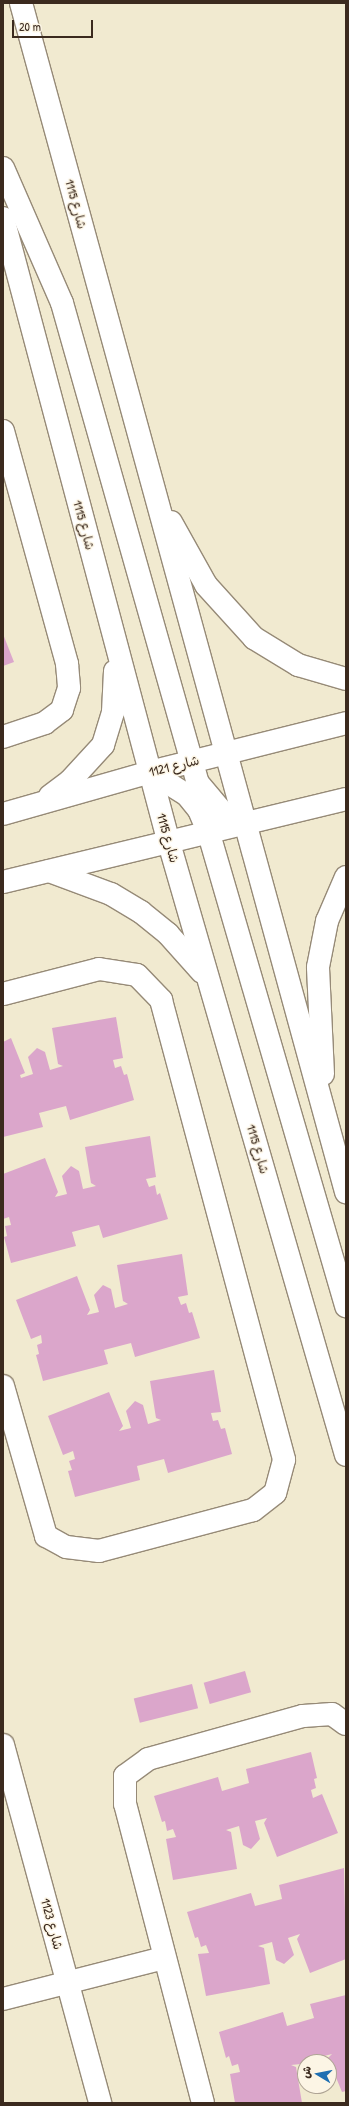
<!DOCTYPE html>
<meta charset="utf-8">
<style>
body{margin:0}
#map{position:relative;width:349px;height:2106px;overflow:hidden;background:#f1ead0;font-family:"Patrick Hand","Playpen Sans Arabic",sans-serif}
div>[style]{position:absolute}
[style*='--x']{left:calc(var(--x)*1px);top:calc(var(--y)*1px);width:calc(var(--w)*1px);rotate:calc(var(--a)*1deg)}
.building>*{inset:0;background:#dba6cb;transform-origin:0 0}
.roads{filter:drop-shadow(1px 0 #968a77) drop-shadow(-1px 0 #968a77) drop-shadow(0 1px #968a77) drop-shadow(0 -1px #968a77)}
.minor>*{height:22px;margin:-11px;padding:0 11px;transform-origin:11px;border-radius:11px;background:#fff}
.tertiary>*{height:22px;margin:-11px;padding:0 11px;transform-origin:11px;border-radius:11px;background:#fff}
span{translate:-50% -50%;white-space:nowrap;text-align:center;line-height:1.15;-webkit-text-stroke:3px #fcf5e5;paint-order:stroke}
.street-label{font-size:13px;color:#3b2a1e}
.frame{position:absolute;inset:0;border:4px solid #3b2a1e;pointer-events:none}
.north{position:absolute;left:297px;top:2054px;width:40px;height:40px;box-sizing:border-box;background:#fcf5e5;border:1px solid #afa495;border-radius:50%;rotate:280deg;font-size:11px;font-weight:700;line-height:16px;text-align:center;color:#3b2a1e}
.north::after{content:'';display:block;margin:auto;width:14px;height:18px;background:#1f6fb2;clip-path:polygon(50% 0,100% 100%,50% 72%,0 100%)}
.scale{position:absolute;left:12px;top:20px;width:81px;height:18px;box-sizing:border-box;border:2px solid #3b2a1e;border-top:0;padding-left:5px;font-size:12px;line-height:14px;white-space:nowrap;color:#3b2a1e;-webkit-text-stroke:3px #fcf5e5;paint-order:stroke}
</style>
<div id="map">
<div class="building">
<i style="clip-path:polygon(3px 634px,14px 662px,3px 666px)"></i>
<i style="clip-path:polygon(116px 1017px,123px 1058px,113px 1060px,115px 1068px,121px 1066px,124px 1075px,127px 1074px,134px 1100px,70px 1120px,66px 1106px,39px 1113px,43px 1127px,3px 1137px,3px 1042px,11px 1038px,25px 1073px,20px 1075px,21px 1078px,33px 1074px,28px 1057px,37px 1048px,45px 1052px,50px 1070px,63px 1066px,58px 1064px,52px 1028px)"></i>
<i style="clip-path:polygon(150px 1136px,156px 1177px,146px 1179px,149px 1187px,155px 1185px,157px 1195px,160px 1193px,168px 1219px,103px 1238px,99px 1225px,72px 1232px,76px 1246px,11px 1263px,4px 1237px,7px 1236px,5px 1226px,11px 1225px,9px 1217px,3px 1219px,3px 1174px,45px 1158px,58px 1192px,55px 1197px,67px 1194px,62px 1176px,71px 1166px,79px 1171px,83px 1189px,96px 1186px,91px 1183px,85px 1147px)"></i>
<i style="clip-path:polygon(182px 1254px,188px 1295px,178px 1297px,181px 1305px,186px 1303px,189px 1313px,192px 1312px,200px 1338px,135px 1357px,131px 1343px,104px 1350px,108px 1364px,43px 1381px,36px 1355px,39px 1354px,37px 1345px,42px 1343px,41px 1335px,31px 1339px,16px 1300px,77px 1276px,90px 1310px,87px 1315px,99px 1312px,94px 1295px,103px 1285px,111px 1289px,115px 1308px,128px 1304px,123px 1301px,117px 1265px)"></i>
<i style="clip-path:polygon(214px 1370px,221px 1412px,211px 1413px,213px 1421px,218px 1420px,221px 1429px,225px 1428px,232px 1454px,168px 1473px,164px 1459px,137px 1466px,140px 1480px,75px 1497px,68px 1471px,72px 1470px,69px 1461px,75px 1459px,73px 1451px,63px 1455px,48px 1416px,109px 1392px,123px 1426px,119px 1431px,131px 1428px,126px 1411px,135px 1401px,143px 1405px,148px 1424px,161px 1420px,156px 1418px,150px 1381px)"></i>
<i style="left:245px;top:1671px;width:22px;height:43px;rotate:74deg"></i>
<i style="left:192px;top:1684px;width:25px;height:60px;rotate:76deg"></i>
<i style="clip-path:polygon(311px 1752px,317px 1778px,314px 1779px,316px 1788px,311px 1790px,313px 1798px,322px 1794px,338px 1833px,277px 1857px,264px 1823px,267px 1818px,255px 1821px,260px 1839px,251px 1849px,243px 1845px,239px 1826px,226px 1830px,231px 1832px,237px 1869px,173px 1880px,166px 1839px,176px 1837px,173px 1829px,167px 1831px,165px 1821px,162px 1822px,154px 1796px,218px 1777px,222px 1791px,249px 1783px,246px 1769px)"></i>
<i style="clip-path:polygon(344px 1868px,346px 1959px,310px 1973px,297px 1939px,300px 1934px,288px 1938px,294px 1955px,284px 1964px,276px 1960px,272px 1942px,258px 1946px,264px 1948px,270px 1984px,206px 1996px,198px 1954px,209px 1953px,206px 1945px,201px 1947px,198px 1937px,195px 1938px,187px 1912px,251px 1893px,255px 1906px,282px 1899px,279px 1885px)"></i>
<i style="clip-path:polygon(346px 1995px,346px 2091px,342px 2092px,328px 2058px,332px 2054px,320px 2057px,321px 2062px,291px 2065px,296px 2067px,302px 2103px,235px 2103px,230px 2074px,240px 2072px,238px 2064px,232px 2066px,229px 2056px,226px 2058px,219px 2032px,283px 2012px,287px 2026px,314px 2018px,310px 2004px)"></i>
</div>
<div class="roads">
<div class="minor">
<i style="--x:3;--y:431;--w:242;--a:74.6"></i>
<i style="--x:67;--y:664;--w:24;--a:85"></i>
<i style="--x:69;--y:688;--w:23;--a:108"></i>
<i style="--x:62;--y:710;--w:21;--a:143"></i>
<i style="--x:45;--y:723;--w:44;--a:161.6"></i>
<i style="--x:3;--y:994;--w:99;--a:-14.6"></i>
<i style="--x:99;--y:969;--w:38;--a:9"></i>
<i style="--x:137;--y:975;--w:35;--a:46"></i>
<i style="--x:161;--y:1000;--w:476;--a:75"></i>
<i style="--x:284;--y:1460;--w:34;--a:105"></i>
<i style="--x:275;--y:1493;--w:28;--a:142"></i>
<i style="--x:253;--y:1510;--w:159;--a:165.1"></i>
<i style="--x:99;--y:1551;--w:33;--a:-173"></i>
<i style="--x:66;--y:1547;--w:23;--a:-151"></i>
<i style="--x:46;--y:1536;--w:156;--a:-106"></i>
<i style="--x:3;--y:1745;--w:371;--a:74.8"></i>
<i style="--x:3;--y:1999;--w:166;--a:-14.3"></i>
<i style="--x:203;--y:2103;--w:309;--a:-104.6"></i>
<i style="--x:125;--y:1804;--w:28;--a:-90"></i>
<i style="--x:125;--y:1776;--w:29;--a:-36"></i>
<i style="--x:148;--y:1759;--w:161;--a:-15.5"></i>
<i style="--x:303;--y:1716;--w:29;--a:-4"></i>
<i style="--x:332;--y:1714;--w:17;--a:36"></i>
</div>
<div class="tertiary">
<i style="--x:21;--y:3;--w:1233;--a:74.71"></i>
<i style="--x:3;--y:168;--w:147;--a:66.4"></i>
<i style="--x:62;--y:303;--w:499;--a:74.2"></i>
<i style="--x:198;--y:783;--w:39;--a:50"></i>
<i style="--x:223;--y:813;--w:23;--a:31"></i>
<i style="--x:3;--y:218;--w:647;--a:75.13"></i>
<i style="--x:169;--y:843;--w:637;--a:73.87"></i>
<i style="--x:171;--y:522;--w:72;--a:60.9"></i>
<i style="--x:206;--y:585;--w:72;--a:47.8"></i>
<i style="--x:254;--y:638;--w:52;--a:31.5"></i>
<i style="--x:298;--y:665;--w:50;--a:16.3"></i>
<i style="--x:150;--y:772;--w:44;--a:31.9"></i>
<i style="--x:187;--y:795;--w:19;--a:51"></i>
<i style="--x:199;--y:810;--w:26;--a:67"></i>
<i style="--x:209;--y:834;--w:492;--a:73.8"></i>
<i style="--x:50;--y:796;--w:25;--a:-37"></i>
<i style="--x:70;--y:781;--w:49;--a:-47.5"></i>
<i style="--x:103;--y:745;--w:34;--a:-73"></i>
<i style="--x:113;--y:712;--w:41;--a:-87.2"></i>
<i style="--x:3;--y:814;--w:153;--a:-15.9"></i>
<i style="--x:150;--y:772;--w:202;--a:-14"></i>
<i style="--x:49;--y:871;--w:66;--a:20.4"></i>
<i style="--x:111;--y:894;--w:35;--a:31"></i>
<i style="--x:141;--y:912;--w:35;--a:39"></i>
<i style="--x:168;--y:934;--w:51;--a:48.2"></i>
<i style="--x:3;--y:882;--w:353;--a:-13.6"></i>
<i style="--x:323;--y:1074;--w:107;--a:-92.7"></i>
<i style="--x:318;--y:967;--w:47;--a:-78.9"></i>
<i style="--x:327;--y:921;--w:48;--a:-66.6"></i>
</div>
</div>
<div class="street-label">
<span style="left:76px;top:204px;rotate:75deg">شارع 1115</span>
<span style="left:84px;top:525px;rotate:75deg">شارع 1115</span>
<span style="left:174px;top:766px;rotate:-14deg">شارع 1121</span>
<span style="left:168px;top:838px;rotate:74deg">شارع 1115</span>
<span style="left:258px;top:1149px;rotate:74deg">شارع 1115</span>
<span style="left:52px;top:1924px;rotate:75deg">شارع 1123</span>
</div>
<div class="frame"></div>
<div class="north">ش</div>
<div class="scale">20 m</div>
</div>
